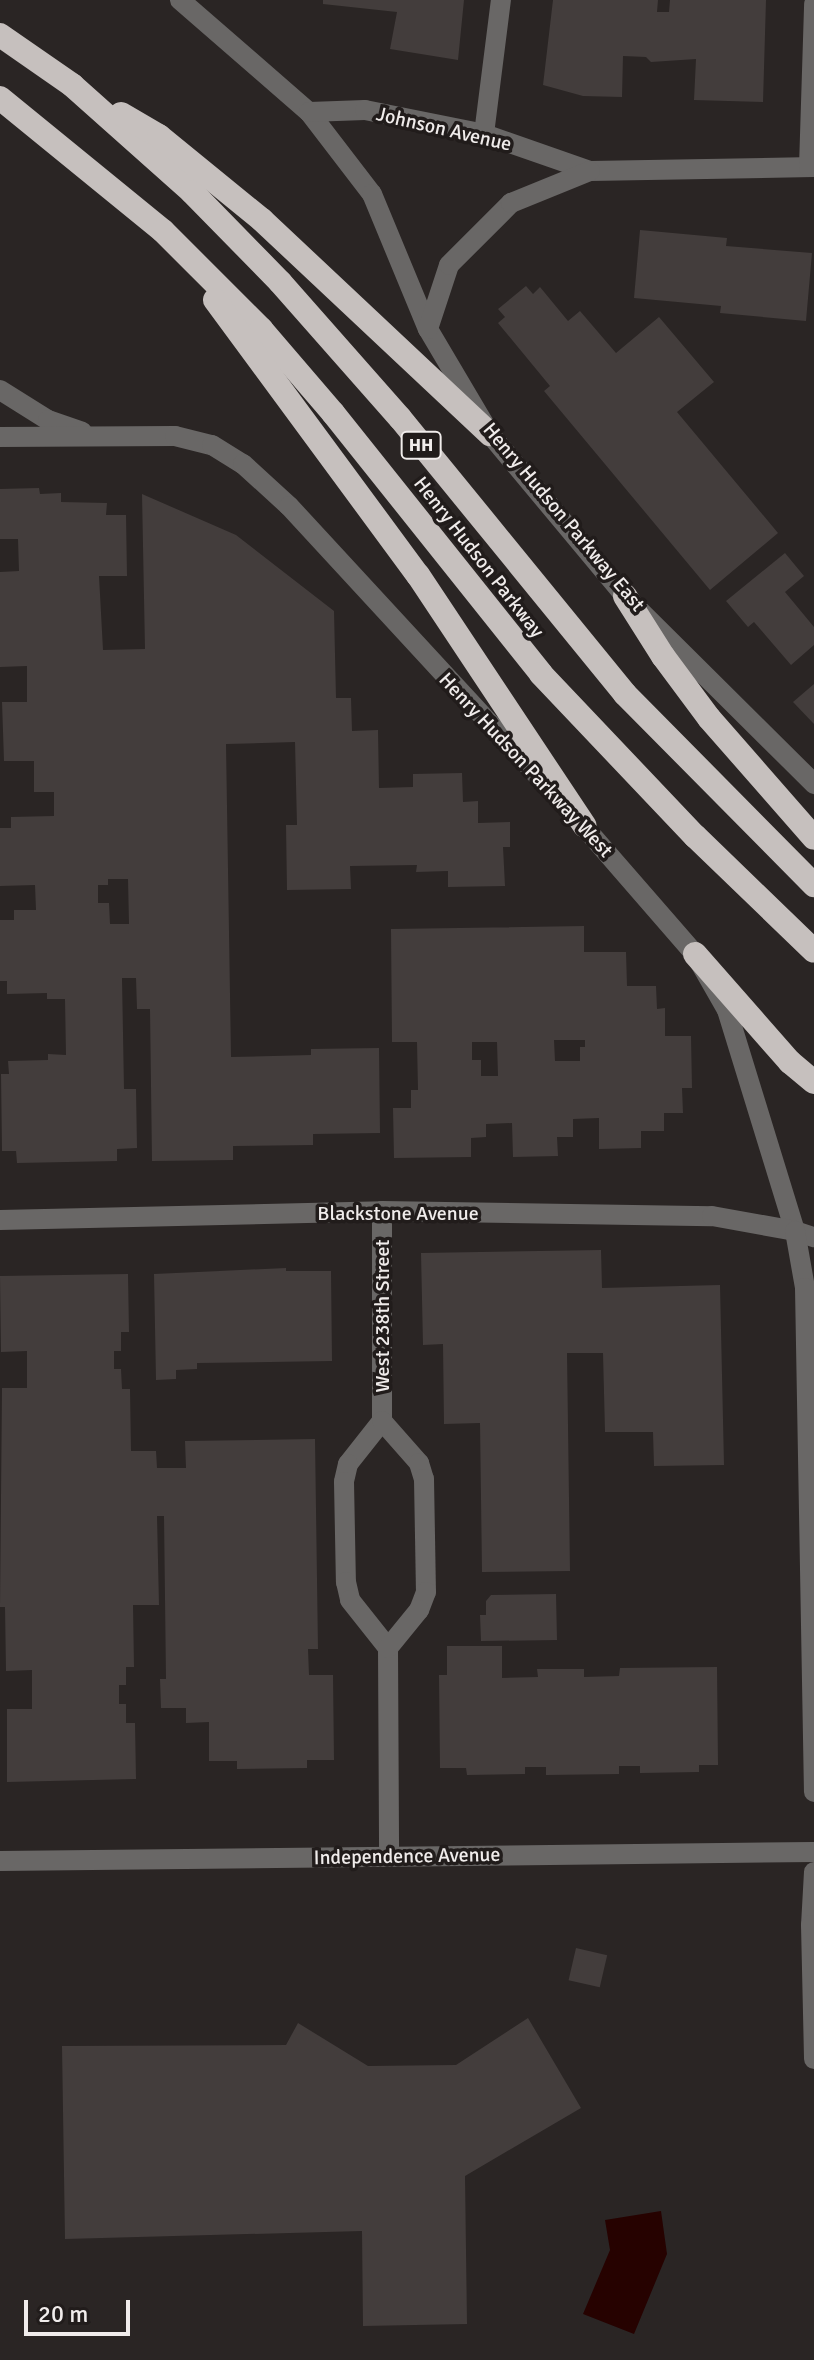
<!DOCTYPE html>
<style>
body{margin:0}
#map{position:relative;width:814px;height:2360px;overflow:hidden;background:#2a2524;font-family:Signika,sans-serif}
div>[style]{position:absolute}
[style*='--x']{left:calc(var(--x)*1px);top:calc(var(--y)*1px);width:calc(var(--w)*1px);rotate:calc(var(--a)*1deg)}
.water>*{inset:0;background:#260200}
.building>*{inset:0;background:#433d3c;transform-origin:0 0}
.minor>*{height:20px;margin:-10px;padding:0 10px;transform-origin:10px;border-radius:10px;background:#696766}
.highway>*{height:24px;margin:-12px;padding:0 12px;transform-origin:12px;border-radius:12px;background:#c6c0be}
span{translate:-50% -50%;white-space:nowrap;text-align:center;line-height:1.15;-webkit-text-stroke:7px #211c1b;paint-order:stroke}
.shield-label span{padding:2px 6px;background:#211c1b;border:2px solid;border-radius:6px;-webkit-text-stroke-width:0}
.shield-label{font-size:18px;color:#f0eceb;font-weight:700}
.street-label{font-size:20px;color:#f0eceb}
.scale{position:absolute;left:24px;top:2300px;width:106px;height:36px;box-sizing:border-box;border:4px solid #f0eceb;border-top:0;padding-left:10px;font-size:24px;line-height:28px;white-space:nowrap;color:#f0eceb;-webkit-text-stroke:6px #211c1b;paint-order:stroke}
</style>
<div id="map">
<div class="water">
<i style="clip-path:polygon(661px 2211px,667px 2254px,634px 2334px,583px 2314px,610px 2250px,605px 2220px)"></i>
</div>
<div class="building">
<i style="clip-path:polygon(323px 0,464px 0,458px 60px,390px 49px,397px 12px,323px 4px)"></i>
<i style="clip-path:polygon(553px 0,658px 0,657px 12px,669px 12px,670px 0,766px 0,763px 102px,694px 100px,696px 59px,651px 62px,646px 57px,623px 56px,622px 97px,583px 96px,543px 85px)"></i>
<i style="clip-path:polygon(640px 230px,727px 238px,726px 246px,812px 253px,806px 321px,720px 313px,721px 306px,634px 298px)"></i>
<i style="clip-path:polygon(526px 286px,533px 294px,540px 287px,568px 321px,580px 311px,616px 353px,659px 317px,714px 382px,677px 412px,778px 533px,710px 590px,544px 391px,550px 386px,498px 323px,505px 317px,498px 309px)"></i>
<i style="clip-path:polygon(evenodd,39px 488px,40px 494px,61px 493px,61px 502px,107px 503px,106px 515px,126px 515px,127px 576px,99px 576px,103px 650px,145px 649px,142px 494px,236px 535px,334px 611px,336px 698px,351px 698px,352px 731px,378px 730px,379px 788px,413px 787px,413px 774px,462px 773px,463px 802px,478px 801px,478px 823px,510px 822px,510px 847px,503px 847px,505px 886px,448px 887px,448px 871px,416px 872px,417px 865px,350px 866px,351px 889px,287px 890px,286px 825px,297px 825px,295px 742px,226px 744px,231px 1057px,311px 1055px,311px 1049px,379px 1048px,380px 1133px,313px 1134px,313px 1145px,233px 1146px,233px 1160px,152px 1161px,150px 1009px,137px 1009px,136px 978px,122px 978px,124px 1089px,136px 1089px,137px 1148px,117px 1149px,117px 1161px,17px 1163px,16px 1151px,2px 1151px,1px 1074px,9px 1074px,8px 1061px,48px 1060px,48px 1054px,66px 1055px,65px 999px,47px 999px,47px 993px,7px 994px,7px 981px,0 981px,0 920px,14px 920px,14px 910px,36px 910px,35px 885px,0 886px,0 828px,11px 828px,11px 817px,54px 816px,54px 792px,34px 792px,34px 761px,4px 761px,2px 702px,27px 702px,27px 666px,0 667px,0 572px,19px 571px,18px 539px,0 539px,0 489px,39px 488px,108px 879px,128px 879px,129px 924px,110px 924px,109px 903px,98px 903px,98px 885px,108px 885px,108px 879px)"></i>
<i style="clip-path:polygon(785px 553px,804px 576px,785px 592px,814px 627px,814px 645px,791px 665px,754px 622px,748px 627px,726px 601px)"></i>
<i style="clip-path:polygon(814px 684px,814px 724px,793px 702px)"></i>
<i style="clip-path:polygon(evenodd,584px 926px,584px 952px,626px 952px,627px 986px,656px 986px,657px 1009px,665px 1008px,665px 1036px,691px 1036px,692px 1088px,682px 1088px,683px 1113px,664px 1113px,664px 1131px,641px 1131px,641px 1148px,599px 1149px,599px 1118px,573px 1119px,573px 1137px,557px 1137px,558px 1156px,513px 1157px,512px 1123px,486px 1124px,486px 1137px,471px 1138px,471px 1157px,394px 1158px,393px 1108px,411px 1108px,411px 1090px,418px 1090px,417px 1042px,392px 1042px,391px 929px,584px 926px,554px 1040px,585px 1040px,585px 1047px,580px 1047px,580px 1061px,555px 1061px,554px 1040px,584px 926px,472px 1042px,497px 1042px,498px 1076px,481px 1076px,481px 1060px,472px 1060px,472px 1042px)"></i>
<i style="clip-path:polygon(601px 1250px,602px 1288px,720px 1285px,724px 1465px,654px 1466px,653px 1432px,605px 1432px,603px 1353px,567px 1353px,570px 1571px,482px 1572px,480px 1423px,444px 1424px,443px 1344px,423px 1345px,421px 1253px)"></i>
<i style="clip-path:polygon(286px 1268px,286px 1271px,331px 1271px,332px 1361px,197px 1363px,197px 1369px,176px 1370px,176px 1379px,156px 1380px,154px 1274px)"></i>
<i style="clip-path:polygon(128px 1274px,129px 1332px,121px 1332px,121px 1351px,114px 1351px,114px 1369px,121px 1369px,122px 1389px,130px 1389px,131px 1451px,156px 1451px,157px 1468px,186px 1468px,185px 1441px,315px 1439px,318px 1649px,308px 1649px,309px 1675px,333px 1675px,334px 1760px,307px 1760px,307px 1768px,237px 1769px,237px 1761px,209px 1761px,209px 1722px,186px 1723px,186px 1708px,161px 1708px,160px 1679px,166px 1679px,164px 1516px,157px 1516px,159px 1605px,133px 1605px,134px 1667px,126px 1667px,126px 1685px,119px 1685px,119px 1704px,126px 1704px,126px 1723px,135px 1723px,136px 1779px,7px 1782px,7px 1709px,32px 1709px,32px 1670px,6px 1671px,5px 1607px,0 1607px,2px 1388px,27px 1388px,27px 1351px,1px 1352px,0 1276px)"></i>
<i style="clip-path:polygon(556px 1594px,557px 1640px,481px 1641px,480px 1615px,486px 1615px,486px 1601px,491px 1595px)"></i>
<i style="clip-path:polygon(447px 1646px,502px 1646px,502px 1678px,538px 1677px,537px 1669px,584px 1669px,584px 1677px,619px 1676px,620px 1668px,717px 1667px,718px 1765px,699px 1765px,699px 1772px,640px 1773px,640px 1766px,619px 1766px,619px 1774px,546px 1775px,546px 1767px,525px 1767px,525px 1774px,467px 1775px,466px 1768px,440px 1768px,439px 1675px,447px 1675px)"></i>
<i style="left:576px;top:1948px;width:32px;height:33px;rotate:13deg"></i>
<i style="clip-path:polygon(528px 2018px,581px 2108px,465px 2176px,467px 2324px,363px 2326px,362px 2231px,65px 2239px,62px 2046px,286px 2045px,298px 2023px,368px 2066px,456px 2065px)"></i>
</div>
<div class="minor">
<i style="--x:180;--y:0;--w:171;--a:41"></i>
<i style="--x:309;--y:112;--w:103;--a:52.5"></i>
<i style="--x:372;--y:194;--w:146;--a:67.5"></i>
<i style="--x:428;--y:329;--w:122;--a:59.4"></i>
<i style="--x:490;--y:434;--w:211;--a:50.2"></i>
<i style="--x:625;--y:596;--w:267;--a:44.8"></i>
<i style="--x:309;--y:112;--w:56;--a:-2"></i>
<i style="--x:365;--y:110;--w:121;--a:11.4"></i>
<i style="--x:484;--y:134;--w:112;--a:19.2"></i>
<i style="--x:590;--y:171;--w:224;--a:-1"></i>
<i style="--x:484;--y:134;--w:135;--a:-82.8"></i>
<i style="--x:809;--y:167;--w:163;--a:-88.2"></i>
<i style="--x:428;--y:329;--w:67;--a:-71.8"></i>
<i style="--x:449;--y:265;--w:88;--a:-45"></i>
<i style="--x:511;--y:203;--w:85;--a:-22.1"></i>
<i style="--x:0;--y:390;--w:57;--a:32"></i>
<i style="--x:48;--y:420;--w:36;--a:19"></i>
<i style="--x:0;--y:437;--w:175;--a:-0.3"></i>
<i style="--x:175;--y:436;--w:38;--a:14"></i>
<i style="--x:212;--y:445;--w:36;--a:32"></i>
<i style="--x:243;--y:464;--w:62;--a:42.4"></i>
<i style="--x:289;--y:506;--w:388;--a:47.3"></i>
<i style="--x:574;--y:815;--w:184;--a:49"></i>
<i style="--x:695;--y:954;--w:64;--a:60.3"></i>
<i style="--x:727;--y:1010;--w:231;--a:72.9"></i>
<i style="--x:795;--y:1231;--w:20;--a:18"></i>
<i style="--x:382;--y:1211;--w:210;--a:90"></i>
<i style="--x:382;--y:1421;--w:55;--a:128.3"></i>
<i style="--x:348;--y:1464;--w:18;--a:103"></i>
<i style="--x:344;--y:1482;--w:100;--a:88.9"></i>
<i style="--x:346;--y:1582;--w:18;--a:77"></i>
<i style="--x:350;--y:1600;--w:61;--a:51.6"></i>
<i style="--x:388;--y:1648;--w:208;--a:89.7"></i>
<i style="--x:0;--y:1220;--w:382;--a:-1.3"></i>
<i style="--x:382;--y:1211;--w:330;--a:0.9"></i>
<i style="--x:712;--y:1216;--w:84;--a:10.2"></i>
<i style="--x:795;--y:1231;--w:58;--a:80"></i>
<i style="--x:805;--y:1288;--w:504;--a:88.98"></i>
<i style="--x:382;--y:1421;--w:56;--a:48.6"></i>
<i style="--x:419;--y:1463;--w:17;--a:73"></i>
<i style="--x:424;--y:1479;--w:113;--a:89"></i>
<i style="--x:426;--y:1592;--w:19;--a:111"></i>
<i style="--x:419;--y:1610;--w:49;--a:129.2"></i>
<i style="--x:0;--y:1861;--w:814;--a:-0.63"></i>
<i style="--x:814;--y:1872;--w:53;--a:93.2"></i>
<i style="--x:811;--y:1925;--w:134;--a:88.7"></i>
</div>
<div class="highway">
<i style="--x:0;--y:35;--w:88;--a:34.8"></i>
<i style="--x:72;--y:85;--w:161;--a:41.7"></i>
<i style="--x:192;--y:192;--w:126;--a:45.6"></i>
<i style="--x:280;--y:282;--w:181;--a:48.6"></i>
<i style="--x:400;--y:418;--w:356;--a:50.8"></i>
<i style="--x:625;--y:694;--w:269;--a:45.3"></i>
<i style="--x:0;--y:98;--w:210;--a:39.2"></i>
<i style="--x:163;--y:231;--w:139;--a:45"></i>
<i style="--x:261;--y:329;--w:111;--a:49.4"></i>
<i style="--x:333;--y:413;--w:334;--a:51.4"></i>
<i style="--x:541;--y:674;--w:224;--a:46.5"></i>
<i style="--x:695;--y:836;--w:165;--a:44"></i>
<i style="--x:121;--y:114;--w:44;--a:30.1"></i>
<i style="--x:159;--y:136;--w:133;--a:39.2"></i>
<i style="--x:262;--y:220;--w:313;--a:43.2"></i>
<i style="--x:215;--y:300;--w:342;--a:53.6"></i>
<i style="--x:418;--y:575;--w:301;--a:56.4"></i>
<i style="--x:625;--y:596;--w:71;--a:57.7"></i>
<i style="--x:663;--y:656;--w:77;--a:53.4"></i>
<i style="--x:709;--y:718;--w:159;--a:48.8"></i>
<i style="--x:695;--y:954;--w:144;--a:48.7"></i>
<i style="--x:790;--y:1062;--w:31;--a:40"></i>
</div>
<div class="shield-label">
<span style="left:421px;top:445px">HH</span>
</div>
<div class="street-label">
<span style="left:444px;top:129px;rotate:13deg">Johnson Avenue</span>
<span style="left:564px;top:517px;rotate:50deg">Henry Hudson Parkway East</span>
<span style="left:479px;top:557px;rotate:52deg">Henry Hudson Parkway</span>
<span style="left:526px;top:765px;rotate:47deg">Henry Hudson Parkway West</span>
<span style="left:398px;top:1213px">Blackstone Avenue</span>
<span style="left:382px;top:1316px;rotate:-90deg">West 238th Street</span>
<span style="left:407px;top:1856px;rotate:-1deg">Independence Avenue</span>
</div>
<div class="scale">20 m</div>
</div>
